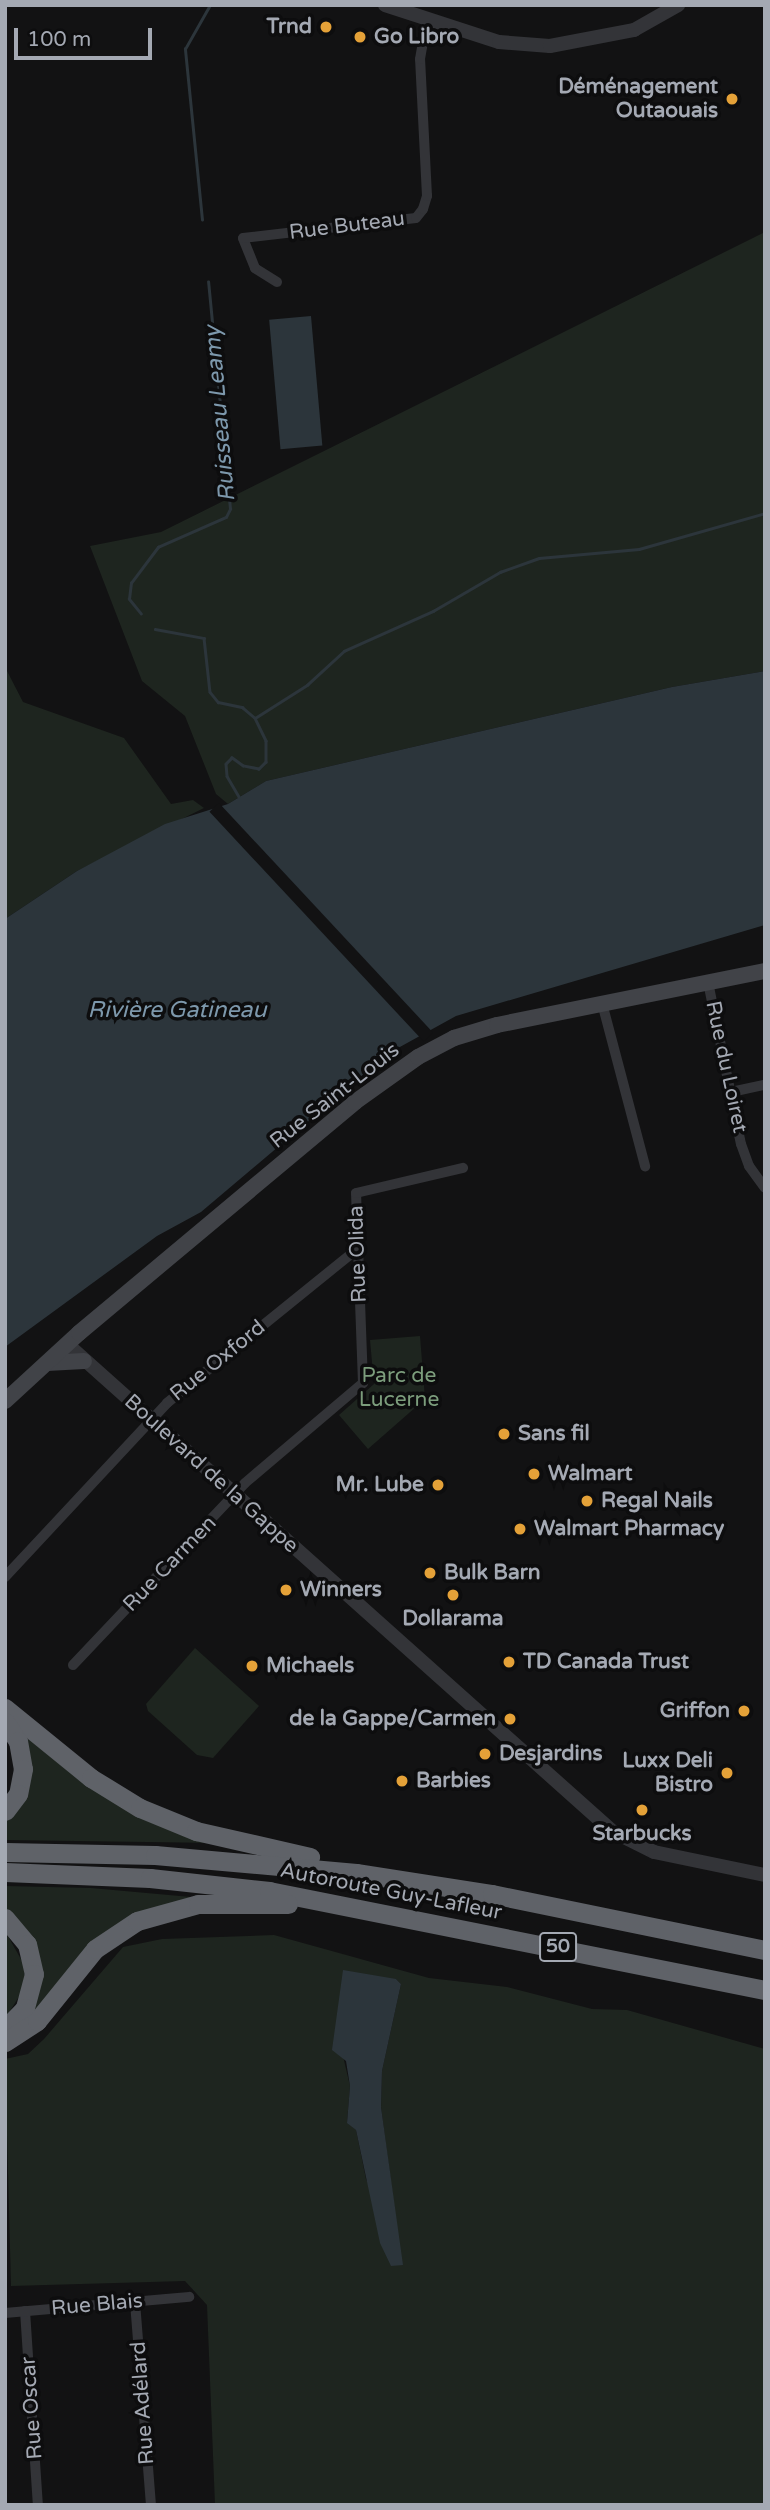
<!DOCTYPE html>
<meta charset="utf-8">
<style>
body{margin:0}
#map{position:relative;width:770px;height:2510px;overflow:hidden;background:#121213;font-family:"Varela Round",sans-serif}
div>[style]{position:absolute}
[style*='--x']{left:calc(var(--x)*1px);top:calc(var(--y)*1px);width:calc(var(--w)*1px);rotate:calc(var(--a)*1deg)}
.green>*{inset:0;background:#1e251f}
.water>*{inset:0;background:#2c353b;transform-origin:0 0}
.pier>*{inset:0;background:#121213;transform-origin:0 0}
.stream>*{height:2.5px;margin:-1.25px;padding:0 1.25px;transform-origin:1.25px;border-radius:1.25px;background:#2c353b}
.minor>*{height:10px;margin:-5px;padding:0 5px;transform-origin:5px;border-radius:5px;background:#333438}
.tertiary>*{height:14px;margin:-7px;padding:0 7px;transform-origin:7px;border-radius:7px;background:#333438}
.secondary>*{height:16px;margin:-8px;padding:0 8px;transform-origin:8px;border-radius:8px;background:#414348}
.motorway>*{height:19px;margin:-9.5px;padding:0 9.5px;transform-origin:9.5px;border-radius:9.5px;background:#5f6268}
.dots>*{width:19px;height:19px;translate:-50% -50%;box-sizing:border-box;border:4px solid #0d0d0e;border-radius:50%}
span{translate:-50% -50%;white-space:nowrap;text-align:center;line-height:1.15;-webkit-text-stroke:7px #0d0d0e;paint-order:stroke}
.shield-label span{padding:2px 5px;background:#0d0d0e;border:2px solid;border-radius:5px;-webkit-text-stroke-width:0}
.shield-label{font-size:19px;color:#a4a9b3;font-weight:700}
.poi-label{font-size:21px;color:#a4a9b3;font-weight:700}
.right{translate:-100% -50%;text-align:right}
.left{translate:0 -50%;text-align:left}
.street-label{font-size:21px;color:#a4a9b3}
.park-label{font-size:21px;color:#7c9d7c}
.water-label{font-size:23px;color:#7d98ac;font-style:italic}
.frame{position:absolute;inset:0;border:7px solid #a4a9b3;pointer-events:none}
.scale{position:absolute;left:14px;top:28px;width:138px;height:32px;box-sizing:border-box;border:4px solid #a4a9b3;border-top:0;padding-left:9px;font-size:21px;line-height:24px;white-space:nowrap;color:#a4a9b3;-webkit-text-stroke:5px #0d0d0e;paint-order:stroke}
</style>
<div id="map">
<div class="green">
<i style="clip-path:polygon(765px 232px,765px 671px,672px 687px,266px 781px,228px 804px,216px 794px,185px 716px,142px 681px,90px 546px,161px 532px)"></i>
<i style="clip-path:polygon(5px 667px,23px 702px,124px 738px,171px 804px,193px 800px,204px 808px,77px 871px,5px 919px)"></i>
<i style="clip-path:polygon(420px 1336px,425px 1399px,368px 1449px,339px 1415px,374px 1384px,370px 1340px)"></i>
<i style="clip-path:polygon(195px 1648px,259px 1706px,213px 1758px,197px 1755px,148px 1711px,146px 1704px)"></i>
<i style="clip-path:polygon(28px 1733px,218px 1843px,5px 1840px,5px 1824px,22px 1800px)"></i>
<i style="clip-path:polygon(5px 1886px,91px 1888px,202px 1898px,144px 1913px,25px 2029px,42px 1970px,36px 1944px,5px 1911px)"></i>
<i style="clip-path:polygon(5px 1931px,26px 1968px,25px 1987px,5px 2019px)"></i>
<i style="clip-path:polygon(evenodd,274px 1935px,429px 1978px,507px 1987px,592px 2009px,627px 2010px,765px 2049px,765px 2505px,215px 2505px,207px 2305px,185px 2281px,11px 2286px,5px 2059px,28px 2054px,44px 2039px,123px 1947px,162px 1939px,274px 1935px,396px 1979px,401px 1984px,382px 2071px,381px 2107px,402px 2265px,366px 2179px,356px 2130px,347px 2122px,350px 2086px,343px 2056px,396px 1979px)"></i>
</div>
<div class="water">
<i style="left:311px;top:316px;width:130px;height:42px;rotate:85deg"></i>
<i style="clip-path:polygon(765px 671px,765px 925px,456px 1016px,389px 1053px,201px 1212px,157px 1236px,5px 1347px,5px 919px,77px 871px,165px 824px,228px 804px,266px 781px,672px 687px)"></i>
<i style="clip-path:polygon(343px 1970px,396px 1979px,401px 1984px,382px 2071px,381px 2107px,403px 2265px,391px 2266px,380px 2243px,356px 2130px,347px 2123px,350px 2086px,346px 2061px,332px 2050px)"></i>
</div>
<div class="pier">
<i style="left:219px;top:803px;width:314px;height:13px;rotate:47deg"></i>
</div>
<div class="stream">
<i style="--x:202;--y:220;--w:172;--a:-95.7"></i>
<i style="--x:185;--y:49;--w:51;--a:-60.4"></i>
<i style="--x:141;--y:614;--w:19;--a:-129"></i>
<i style="--x:129;--y:599;--w:16;--a:-83"></i>
<i style="--x:131;--y:583;--w:45;--a:-53.1"></i>
<i style="--x:158;--y:547;--w:74;--a:-23.8"></i>
<i style="--x:226;--y:517;--w:9;--a:-63"></i>
<i style="--x:230;--y:509;--w:228;--a:-95.5"></i>
<i style="--x:155;--y:629;--w:50;--a:10.4"></i>
<i style="--x:204;--y:638;--w:54;--a:83.7"></i>
<i style="--x:210;--y:692;--w:13;--a:51"></i>
<i style="--x:218;--y:702;--w:25;--a:12"></i>
<i style="--x:242;--y:707;--w:17;--a:40"></i>
<i style="--x:255;--y:718;--w:25;--a:64"></i>
<i style="--x:266;--y:741;--w:21;--a:90"></i>
<i style="--x:266;--y:762;--w:10;--a:135"></i>
<i style="--x:259;--y:769;--w:16;--a:-169"></i>
<i style="--x:243;--y:766;--w:14;--a:-144"></i>
<i style="--x:232;--y:758;--w:8;--a:135"></i>
<i style="--x:226;--y:764;--w:12;--a:85"></i>
<i style="--x:227;--y:776;--w:24;--a:60"></i>
<i style="--x:255;--y:718;--w:62;--a:-32.4"></i>
<i style="--x:307;--y:685;--w:50;--a:-42.6"></i>
<i style="--x:344;--y:651;--w:98;--a:-24.2"></i>
<i style="--x:433;--y:611;--w:78;--a:-30.2"></i>
<i style="--x:500;--y:572;--w:41;--a:-19.7"></i>
<i style="--x:539;--y:558;--w:100;--a:-5.1"></i>
<i style="--x:639;--y:549;--w:131;--a:-15.9"></i>
</div>
<div class="minor">
<i style="--x:277;--y:282;--w:26;--a:-148"></i>
<i style="--x:255;--y:268;--w:32;--a:-112"></i>
<i style="--x:243;--y:238;--w:174;--a:-6.6"></i>
<i style="--x:416;--y:218;--w:11;--a:-52"></i>
<i style="--x:423;--y:209;--w:14;--a:-73"></i>
<i style="--x:427;--y:196;--w:137;--a:-92.9"></i>
<i style="--x:420;--y:59;--w:41;--a:-80.1"></i>
<i style="--x:708;--y:982;--w:165;--a:78.5"></i>
<i style="--x:741;--y:1144;--w:23;--a:70"></i>
<i style="--x:749;--y:1166;--w:27;--a:54"></i>
<i style="--x:602;--y:1003;--w:169;--a:75.2"></i>
<i style="--x:731;--y:1092;--w:35;--a:-12"></i>
<i style="--x:5;--y:1577;--w:238;--a:-47"></i>
<i style="--x:167;--y:1403;--w:243;--a:-39"></i>
<i style="--x:73;--y:1665;--w:250;--a:-46.6"></i>
<i style="--x:245;--y:1483;--w:155;--a:-40.3"></i>
<i style="--x:363;--y:1383;--w:190;--a:-92.1"></i>
<i style="--x:356;--y:1193;--w:110;--a:-13.2"></i>
<i style="--x:135;--y:2302;--w:204;--a:85.5"></i>
<i style="--x:25;--y:2311;--w:194;--a:86.2"></i>
<i style="--x:5;--y:2313;--w:185;--a:-5"></i>
</div>
<div class="tertiary">
<i style="--x:385;--y:5;--w:120;--a:18"></i>
<i style="--x:499;--y:42;--w:51;--a:4.5"></i>
<i style="--x:550;--y:46;--w:86;--a:-10.8"></i>
<i style="--x:634;--y:30;--w:51;--a:-29.6"></i>
<i style="--x:67;--y:1344;--w:731;--a:41.78"></i>
<i style="--x:612;--y:1831;--w:47;--a:26.6"></i>
<i style="--x:654;--y:1852;--w:113;--a:11.7"></i>
</div>
<div class="secondary">
<i style="--x:47;--y:1363;--w:37;--a:-3"></i>
<i style="--x:5;--y:1401;--w:100;--a:-42.6"></i>
<i style="--x:79;--y:1333;--w:360;--a:-39.9"></i>
<i style="--x:355;--y:1102;--w:77;--a:-35.5"></i>
<i style="--x:418;--y:1057;--w:41;--a:-27.8"></i>
<i style="--x:454;--y:1038;--w:45;--a:-16.8"></i>
<i style="--x:497;--y:1025;--w:273;--a:-11.4"></i>
</div>
<div class="motorway">
<i style="--x:5;--y:1708;--w:111;--a:39.1"></i>
<i style="--x:91;--y:1778;--w:57;--a:31.5"></i>
<i style="--x:140;--y:1808;--w:61;--a:22.3"></i>
<i style="--x:196;--y:1831;--w:117;--a:12.8"></i>
<i style="--x:5;--y:1722;--w:23;--a:56"></i>
<i style="--x:18;--y:1741;--w:28;--a:80"></i>
<i style="--x:23;--y:1769;--w:25;--a:101"></i>
<i style="--x:18;--y:1794;--w:21;--a:127"></i>
<i style="--x:5;--y:1852;--w:150;--a:1.1"></i>
<i style="--x:155;--y:1855;--w:202;--a:5.1"></i>
<i style="--x:356;--y:1873;--w:138;--a:8.8"></i>
<i style="--x:492;--y:1894;--w:279;--a:11.6"></i>
<i style="--x:5;--y:1872;--w:145;--a:2.4"></i>
<i style="--x:150;--y:1878;--w:120;--a:6.2"></i>
<i style="--x:269;--y:1891;--w:506;--a:11.29"></i>
<i style="--x:5;--y:1918;--w:34;--a:50"></i>
<i style="--x:27;--y:1944;--w:31;--a:77"></i>
<i style="--x:34;--y:1974;--w:35;--a:105"></i>
<i style="--x:25;--y:2008;--w:29;--a:134"></i>
<i style="--x:5;--y:2042;--w:38;--a:-33"></i>
<i style="--x:37;--y:2021;--w:92;--a:-51.1"></i>
<i style="--x:95;--y:1949;--w:50;--a:-33.7"></i>
<i style="--x:137;--y:1921;--w:63;--a:-15.6"></i>
<i style="--x:198;--y:1904;--w:90;--a:0"></i>
</div>
<div class="dots">
<i style="left:326px;top:27px;background:#e4a138"></i>
<i style="left:360px;top:37px;background:#e4a138"></i>
<i style="left:732px;top:99px;background:#e4a138"></i>
<i style="left:504px;top:1434px;background:#e4a138"></i>
<i style="left:534px;top:1474px;background:#e4a138"></i>
<i style="left:438px;top:1485px;background:#e4a138"></i>
<i style="left:587px;top:1501px;background:#e4a138"></i>
<i style="left:520px;top:1529px;background:#e4a138"></i>
<i style="left:430px;top:1573px;background:#e4a138"></i>
<i style="left:286px;top:1590px;background:#e4a138"></i>
<i style="left:453px;top:1595px;background:#e4a138"></i>
<i style="left:509px;top:1662px;background:#e4a138"></i>
<i style="left:252px;top:1666px;background:#e4a138"></i>
<i style="left:744px;top:1711px;background:#e4a138"></i>
<i style="left:510px;top:1719px;background:#e4a138"></i>
<i style="left:485px;top:1754px;background:#e4a138"></i>
<i style="left:727px;top:1773px;background:#e4a138"></i>
<i style="left:402px;top:1781px;background:#e4a138"></i>
<i style="left:642px;top:1810px;background:#e4a138"></i>
</div>
<div class="shield-label">
<span style="left:558px;top:1947px">50</span>
</div>
<div class="poi-label">
<span class="right" style="left:312px;top:27px">Trnd</span>
<span class="left" style="left:374px;top:37px">Go Libro</span>
<span class="right" style="left:718px;top:99px">Déménagement<br>Outaouais</span>
<span class="left" style="left:518px;top:1434px">Sans fil</span>
<span class="left" style="left:548px;top:1474px">Walmart</span>
<span class="right" style="left:424px;top:1485px">Mr. Lube</span>
<span class="left" style="left:601px;top:1501px">Regal Nails</span>
<span class="left" style="left:534px;top:1529px">Walmart Pharmacy</span>
<span class="left" style="left:444px;top:1573px">Bulk Barn</span>
<span class="left" style="left:300px;top:1590px">Winners</span>
<span style="left:453px;top:1619px">Dollarama</span>
<span class="left" style="left:523px;top:1662px">TD Canada Trust</span>
<span class="left" style="left:266px;top:1666px">Michaels</span>
<span class="right" style="left:730px;top:1711px">Griffon</span>
<span class="right" style="left:496px;top:1719px">de la Gappe/Carmen</span>
<span class="left" style="left:499px;top:1754px">Desjardins</span>
<span class="right" style="left:713px;top:1773px">Luxx Deli<br>Bistro</span>
<span class="left" style="left:416px;top:1781px">Barbies</span>
<span style="left:642px;top:1834px">Starbucks</span>
</div>
<div class="street-label">
<span style="left:347px;top:226px;rotate:-7deg">Rue Buteau</span>
<span style="left:726px;top:1067px;rotate:78deg">Rue du Loiret</span>
<span style="left:335px;top:1096px;rotate:-38deg">Rue Saint-Louis</span>
<span style="left:358px;top:1254px;rotate:-92deg">Rue Olida</span>
<span style="left:218px;top:1361px;rotate:-39deg">Rue Oxford</span>
<span style="left:211px;top:1474px;rotate:42deg">Boulevard de la Gappe</span>
<span style="left:170px;top:1564px;rotate:-46deg">Rue Carmen</span>
<span style="left:391px;top:1892px;rotate:11deg">Autoroute Guy-Lafleur</span>
<span style="left:97px;top:2305px;rotate:-5deg">Rue Blais</span>
<span style="left:143px;top:2403px;rotate:-94deg">Rue Adélard</span>
<span style="left:32px;top:2408px;rotate:-94deg">Rue Oscar</span>
</div>
<div class="park-label">
<span style="left:399px;top:1388px">Parc de<br>Lucerne</span>
</div>
<div class="water-label">
<span style="left:220px;top:414px;rotate:-95deg">Ruisseau Leamy</span>
<span style="left:177px;top:1010px">Rivière Gatineau</span>
</div>
<div class="frame"></div>
<div class="scale">100 m</div>
</div>
